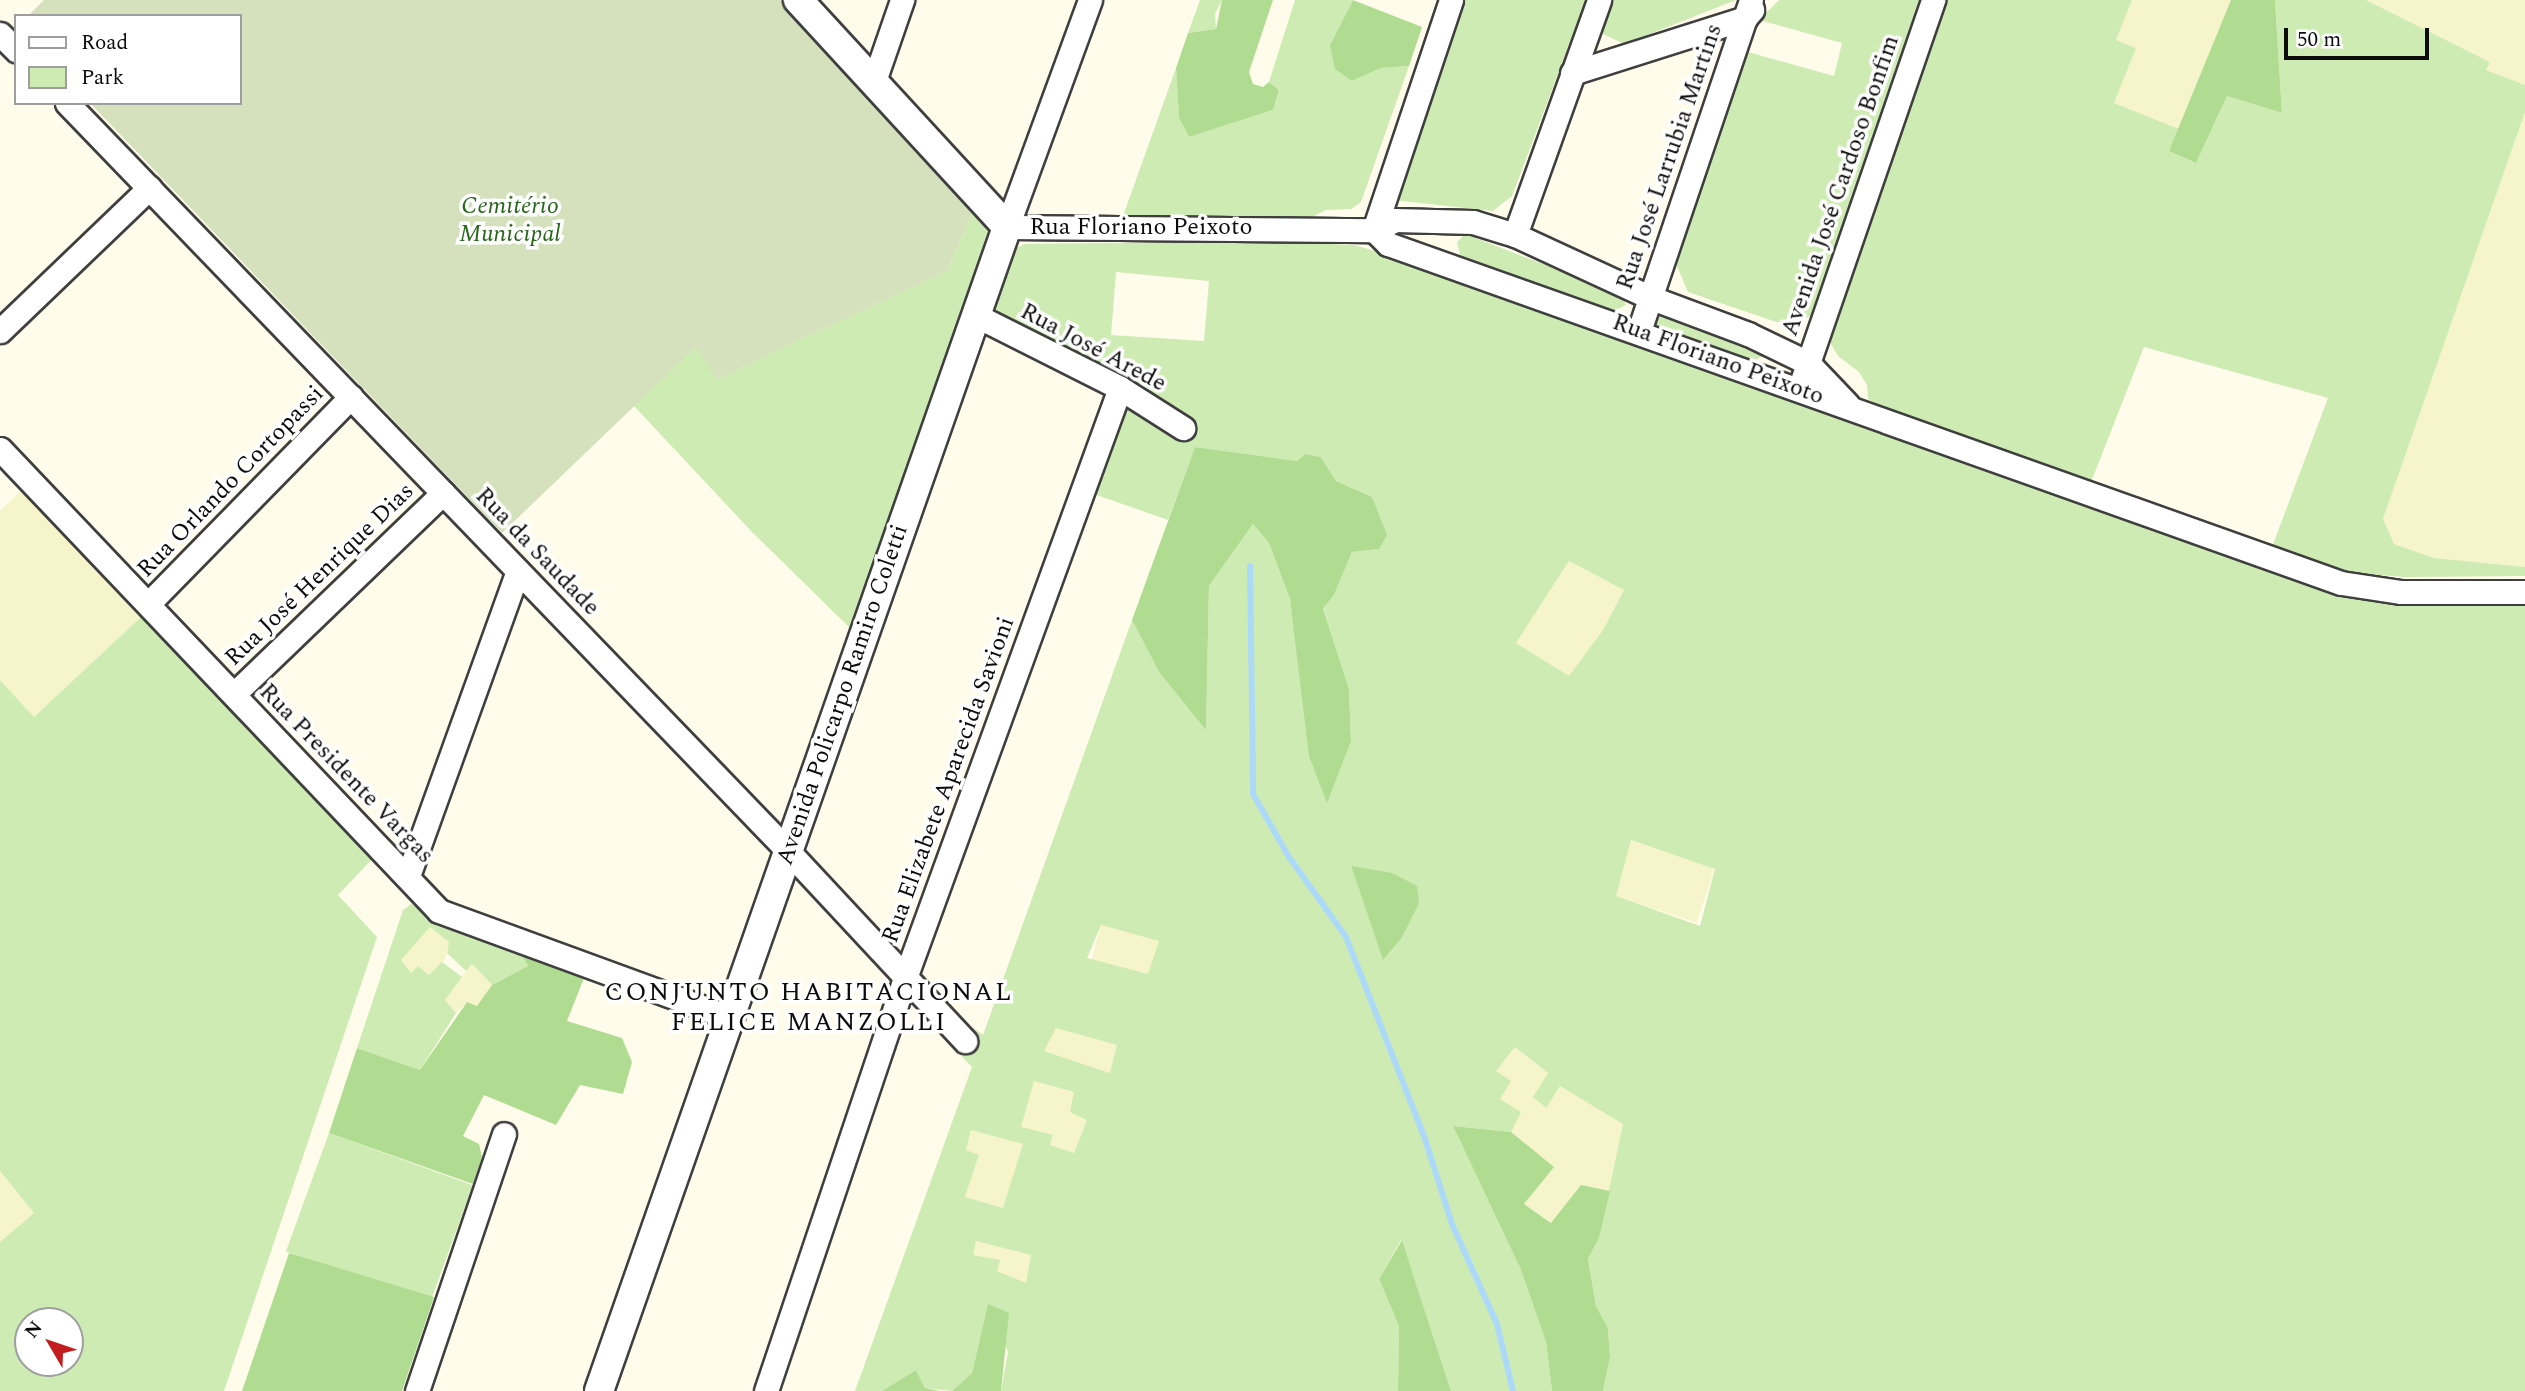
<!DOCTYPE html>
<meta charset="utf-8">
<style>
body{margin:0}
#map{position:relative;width:2525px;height:1391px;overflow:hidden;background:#fffceb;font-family:Spectral,serif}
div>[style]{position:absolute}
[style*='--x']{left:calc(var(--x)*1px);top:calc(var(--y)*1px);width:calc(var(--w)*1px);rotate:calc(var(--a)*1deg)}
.farmland>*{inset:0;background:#f6f4ca;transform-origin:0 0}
.green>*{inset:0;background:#ceebb3;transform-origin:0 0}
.forest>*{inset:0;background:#b0dc92}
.cemetery>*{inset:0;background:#d4e1bc}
.stream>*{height:6px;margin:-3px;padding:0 3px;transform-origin:3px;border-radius:3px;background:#add9f9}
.roads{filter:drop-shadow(2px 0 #3f3f3f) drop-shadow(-2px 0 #3f3f3f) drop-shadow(0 2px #3f3f3f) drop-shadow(0 -2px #3f3f3f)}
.minor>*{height:23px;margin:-11.5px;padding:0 11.5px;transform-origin:11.5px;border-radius:11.5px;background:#fff}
.tertiary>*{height:28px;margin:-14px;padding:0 14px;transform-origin:14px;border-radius:14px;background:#fff}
span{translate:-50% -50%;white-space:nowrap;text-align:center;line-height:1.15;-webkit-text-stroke:7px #fff;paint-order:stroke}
.street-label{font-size:24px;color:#0c0c0c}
.park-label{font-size:24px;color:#26661a;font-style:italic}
.neighbourhood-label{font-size:26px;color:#0c0c0c;letter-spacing:2px}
.legend{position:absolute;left:14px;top:14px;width:228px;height:91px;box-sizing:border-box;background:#fff;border:2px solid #9e9e9e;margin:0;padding:9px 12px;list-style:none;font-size:21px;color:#0c0c0c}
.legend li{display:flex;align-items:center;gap:14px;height:35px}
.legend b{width:35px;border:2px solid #9e9e9e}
.north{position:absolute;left:14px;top:1307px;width:70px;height:70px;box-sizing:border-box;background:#fff;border:2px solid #9e9e9e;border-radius:50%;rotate:309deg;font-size:19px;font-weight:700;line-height:28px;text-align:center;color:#0c0c0c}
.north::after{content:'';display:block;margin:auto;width:24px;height:32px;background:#c21e1f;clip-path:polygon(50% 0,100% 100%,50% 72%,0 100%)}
.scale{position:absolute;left:2284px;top:28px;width:145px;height:32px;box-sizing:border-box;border:4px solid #0c0c0c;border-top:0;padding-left:9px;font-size:21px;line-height:24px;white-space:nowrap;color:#0c0c0c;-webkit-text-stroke:5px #fff;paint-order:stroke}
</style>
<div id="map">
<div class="farmland">
<i style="clip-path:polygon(2132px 0,2231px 0,2179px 129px,2114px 103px,2136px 48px,2116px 40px)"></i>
<i style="clip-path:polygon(2366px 0,2525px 0,2525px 85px,2486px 70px,2490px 62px)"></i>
<i style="clip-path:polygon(2525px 112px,2525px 567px,2434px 558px,2394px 544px,2383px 519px)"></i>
<i style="clip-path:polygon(23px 489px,142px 616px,34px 717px,0 680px,0 511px)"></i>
<i style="clip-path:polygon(1569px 561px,1624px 590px,1603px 630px,1569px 676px,1516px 643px)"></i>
<i style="left:1630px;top:840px;width:89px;height:58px;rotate:18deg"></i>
<i style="left:1101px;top:925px;width:60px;height:36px;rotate:15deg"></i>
<i style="clip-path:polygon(430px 927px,449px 942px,445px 960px,429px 975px,411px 973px,400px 960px)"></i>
<i style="clip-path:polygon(471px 964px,492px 985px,477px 1006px,467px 1002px,456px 1013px,445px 1000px)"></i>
<i style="clip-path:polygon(1056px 1028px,1118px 1045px,1110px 1073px,1043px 1051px)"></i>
<i style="clip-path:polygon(1515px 1047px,1548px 1073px,1545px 1108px,1560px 1086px,1623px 1123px,1610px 1191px,1581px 1185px,1552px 1223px,1524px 1204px,1553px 1167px,1511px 1132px,1520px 1112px,1500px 1099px,1496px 1071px)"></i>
<i style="clip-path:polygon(1034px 1081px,1074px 1092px,1087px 1120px,1074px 1153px,1050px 1145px,1053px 1136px,1020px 1127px)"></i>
<i style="clip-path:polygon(971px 1130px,1024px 1144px,1003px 1208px,965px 1197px,979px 1156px,966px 1150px)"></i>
<i style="clip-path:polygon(0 1171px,34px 1213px,0 1242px)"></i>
<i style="clip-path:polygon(976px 1241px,1031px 1255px,1026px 1283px,996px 1271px,999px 1260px,973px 1255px)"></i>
</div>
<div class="green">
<i style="clip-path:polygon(1200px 0,1222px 0,1215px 14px,1216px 29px,1188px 33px)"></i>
<i style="clip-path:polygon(1295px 0,1353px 0,1330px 45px,1352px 81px,1381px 68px,1409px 66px,1361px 202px,1351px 209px,1326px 210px,1312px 217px,1123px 216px,1176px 68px,1179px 118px,1189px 137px,1273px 110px,1279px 90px,1269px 82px)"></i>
<i style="clip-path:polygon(1451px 0,1586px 0,1512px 196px,1493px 211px,1392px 200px)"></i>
<i style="clip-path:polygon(1609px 0,1736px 0,1624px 44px,1599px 32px)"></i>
<i style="clip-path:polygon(1779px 0,1921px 0,1812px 315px,1791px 327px,1688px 292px,1676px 264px,1748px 52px,1834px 76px,1842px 43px,1759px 20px)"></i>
<i style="clip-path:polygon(1944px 0,2132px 0,2116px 40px,2136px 48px,2114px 103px,2179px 129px,2169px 151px,2196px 163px,2227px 96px,2282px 113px,2275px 0,2366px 0,2490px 62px,2486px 70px,2525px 85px,2525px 112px,2383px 519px,2394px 544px,2434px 558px,2525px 567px,2525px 576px,2404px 577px,2345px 572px,2272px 547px,2328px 398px,2144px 347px,2091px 482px,1888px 411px,1868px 399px,1867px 385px,1859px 372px,1838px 356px,1831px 344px,1831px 330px)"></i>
<i style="clip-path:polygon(973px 211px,990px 234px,852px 630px,752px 532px,634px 406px,696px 346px,718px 378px,947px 271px)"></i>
<i style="clip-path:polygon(1465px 234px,1620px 294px,1626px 305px,1614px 311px,1460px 255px,1457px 242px)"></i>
<i style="clip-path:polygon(evenodd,1269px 241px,1354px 245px,1415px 262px,2337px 593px,2398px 602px,2525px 603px,2525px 1391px,1603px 1391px,1610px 1357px,1608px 1328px,1596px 1306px,1588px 1259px,1599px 1238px,1623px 1124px,1560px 1086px,1546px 1108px,1533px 1097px,1548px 1073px,1515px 1047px,1496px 1071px,1511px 1081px,1500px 1099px,1521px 1112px,1511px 1132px,1453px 1126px,1521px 1270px,1546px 1342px,1552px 1391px,1451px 1391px,1401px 1240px,1379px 1279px,1399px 1326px,1398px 1391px,1001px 1391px,1008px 1352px,988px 1305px,972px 1373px,952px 1391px,925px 1388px,916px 1370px,882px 1391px,855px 1391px,972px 1067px,962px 1057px,974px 1037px,971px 1026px,983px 1035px,1132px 620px,1159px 672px,1206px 729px,1209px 586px,1253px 524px,1269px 543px,1290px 599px,1301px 674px,1351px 740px,1349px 689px,1323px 607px,1334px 595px,1352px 552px,1379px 549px,1372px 497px,1336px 481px,1321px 457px,1305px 454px,1297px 461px,1195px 447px,1168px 520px,1091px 493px,1118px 411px,1131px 407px,1001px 318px,993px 304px,1009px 253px,1024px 244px,1269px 241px,1116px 272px,1209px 281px,1204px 341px,1111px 335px,1116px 272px,1269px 241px,1569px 561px,1624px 590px,1603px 630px,1569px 676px,1516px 643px,1569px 561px,1269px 241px,1631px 840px,1715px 869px,1700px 926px,1616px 896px,1631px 840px,1269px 241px,1351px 866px,1401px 939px,1384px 959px,1383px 959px,1351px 866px,1269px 241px,1101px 925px,1159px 941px,1148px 974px,1087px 958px,1101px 925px,1269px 241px,1056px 1028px,1117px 1045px,1110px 1073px,1044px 1051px,1056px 1028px,1269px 241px,1034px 1081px,1074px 1092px,1070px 1112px,1087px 1120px,1074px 1153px,1050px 1145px,1053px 1135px,1021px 1127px,1034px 1081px,1269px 241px,971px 1130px,1023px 1144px,1003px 1208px,965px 1197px,979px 1155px,966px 1150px,971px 1130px,1269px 241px,976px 1241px,1031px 1255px,1026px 1283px,997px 1271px,1000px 1260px,973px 1255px,976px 1241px)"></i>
<i style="clip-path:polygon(1661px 314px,1761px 349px,1763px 356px,1751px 362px,1657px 330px,1655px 325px)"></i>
<i style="clip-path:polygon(evenodd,142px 616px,376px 855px,338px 895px,377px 937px,224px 1391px,0 1391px,0 1242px,34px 1213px,0 1171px,0 680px,34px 717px,142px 616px,28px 1321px,70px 1321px,70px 1363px,28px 1363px,28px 1321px)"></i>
<i style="clip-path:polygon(411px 904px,517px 947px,528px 966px,492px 985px,472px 964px,466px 971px,447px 953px,449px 942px,430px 927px,401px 960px,411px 973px,418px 966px,429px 975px,442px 962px,462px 977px,445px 1000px,456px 1013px,420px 1070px,357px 1048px,403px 910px)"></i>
<i style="left:329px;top:1133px;width:153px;height:126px;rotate:20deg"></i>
</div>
<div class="forest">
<i style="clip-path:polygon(1222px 0,1273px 0,1249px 72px,1253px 84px,1263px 87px,1269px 82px,1279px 90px,1273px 110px,1189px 137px,1179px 118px,1176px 68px,1188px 33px,1216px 29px)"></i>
<i style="clip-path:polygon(1353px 0,1422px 27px,1409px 66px,1381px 68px,1352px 81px,1335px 69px,1330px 45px)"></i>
<i style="clip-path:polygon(2231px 0,2275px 0,2282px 113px,2227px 96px,2196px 163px,2169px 151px)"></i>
<i style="clip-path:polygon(1195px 447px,1297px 461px,1305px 454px,1321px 457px,1336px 481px,1372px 497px,1387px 535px,1379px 549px,1352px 552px,1334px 595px,1323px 608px,1349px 689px,1351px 741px,1327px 803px,1309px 756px,1290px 599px,1269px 543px,1253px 524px,1209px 586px,1206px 730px,1159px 672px,1132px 620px)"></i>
<i style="clip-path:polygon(1351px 866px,1392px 873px,1417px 886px,1419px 903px,1401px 939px,1383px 960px)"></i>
<i style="clip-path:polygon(517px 947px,586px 973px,567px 1021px,622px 1038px,632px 1062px,623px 1094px,580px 1085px,556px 1125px,484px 1095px,463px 1136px,479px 1144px,482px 1157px,473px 1184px,329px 1133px,357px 1048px,420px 1070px,467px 1002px,477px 1006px,492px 985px,528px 966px)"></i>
<i style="clip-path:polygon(1453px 1126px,1511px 1132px,1554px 1167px,1524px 1204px,1551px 1223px,1581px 1185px,1610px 1191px,1599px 1238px,1588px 1259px,1596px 1306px,1608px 1328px,1610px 1357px,1603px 1391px,1552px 1391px,1546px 1342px,1521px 1270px)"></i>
<i style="clip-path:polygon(1402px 1240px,1413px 1275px,1451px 1391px,1398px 1391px,1399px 1326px,1379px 1279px)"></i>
<i style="clip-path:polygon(289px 1253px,434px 1297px,402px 1391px,242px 1391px)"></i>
<i style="clip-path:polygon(988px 1304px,1009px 1313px,1001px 1391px,952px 1391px,972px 1373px)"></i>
<i style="clip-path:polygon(916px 1370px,925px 1388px,940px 1391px,882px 1391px)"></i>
</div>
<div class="cemetery">
<i style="clip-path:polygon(44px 0,780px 0,973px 211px,947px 271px,717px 379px,696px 347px,502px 533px,90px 103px,240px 103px,240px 16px,28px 16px)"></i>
</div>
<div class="stream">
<i style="--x:1250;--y:566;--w:228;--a:89.2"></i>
<i style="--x:1253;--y:794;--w:73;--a:60.3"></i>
<i style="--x:1289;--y:857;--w:98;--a:54.5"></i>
<i style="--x:1346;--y:937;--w:217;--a:68.6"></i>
<i style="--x:1425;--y:1139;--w:89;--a:72.4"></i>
<i style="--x:1452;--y:1224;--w:110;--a:65.8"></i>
<i style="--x:1497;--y:1324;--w:69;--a:76.6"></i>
</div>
<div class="roads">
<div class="minor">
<i style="--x:1090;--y:0;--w:242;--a:110.1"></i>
<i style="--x:1007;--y:227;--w:367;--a:0.5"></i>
<i style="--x:1374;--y:230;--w:23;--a:-25"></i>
<i style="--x:1395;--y:220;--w:78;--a:1.5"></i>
<i style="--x:1473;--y:222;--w:44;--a:17.2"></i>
<i style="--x:1515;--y:235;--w:148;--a:24.8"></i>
<i style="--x:1649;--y:297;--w:106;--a:20.5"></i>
<i style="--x:1748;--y:334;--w:67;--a:25.8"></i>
<i style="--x:1808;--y:363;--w:57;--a:46.4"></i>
<i style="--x:0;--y:34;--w:23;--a:45"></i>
<i style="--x:1572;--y:73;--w:182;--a:-17.6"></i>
<i style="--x:1745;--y:18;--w:11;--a:-49"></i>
<i style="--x:874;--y:81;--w:86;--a:-70.9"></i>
<i style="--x:67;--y:103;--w:1039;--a:46.05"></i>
<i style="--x:788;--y:851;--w:260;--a:47"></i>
<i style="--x:1374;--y:230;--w:20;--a:45"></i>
<i style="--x:1388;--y:244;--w:1011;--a:19.58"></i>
<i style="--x:2341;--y:583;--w:61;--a:8.5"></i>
<i style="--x:2401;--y:592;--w:124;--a:0"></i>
<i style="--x:1374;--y:230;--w:243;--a:-71.5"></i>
<i style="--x:1515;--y:235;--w:250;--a:-70.3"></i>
<i style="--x:977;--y:316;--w:160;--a:26.7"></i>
<i style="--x:1120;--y:388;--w:75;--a:32.4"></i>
<i style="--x:0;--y:331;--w:207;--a:-43.8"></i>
<i style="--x:1639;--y:331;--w:349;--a:-71.3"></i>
<i style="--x:1803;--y:378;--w:400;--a:-71"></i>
<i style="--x:0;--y:449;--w:637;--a:46.46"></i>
<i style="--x:439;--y:911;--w:311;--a:20.1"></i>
<i style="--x:148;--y:604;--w:290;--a:-45.6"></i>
<i style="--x:234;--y:694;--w:290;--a:-43.9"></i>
<i style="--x:408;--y:876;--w:324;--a:-70.2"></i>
<i style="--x:417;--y:1391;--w:271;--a:-71.3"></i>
<i style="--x:766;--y:1391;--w:436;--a:-71.4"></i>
<i style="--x:905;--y:978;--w:628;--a:-69.98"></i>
</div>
<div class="tertiary">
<i style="--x:599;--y:1391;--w:1233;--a:-70.68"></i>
<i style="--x:1007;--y:227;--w:309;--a:-132.6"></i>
</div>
</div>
<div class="street-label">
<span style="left:1670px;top:157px;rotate:-71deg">Rua José Larrubia Martins</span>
<span style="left:1841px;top:186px;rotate:-71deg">Avenida José Cardoso Bonfim</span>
<span style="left:1141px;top:228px">Rua Floriano Peixoto</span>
<span style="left:1093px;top:348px;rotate:28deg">Rua José Arede</span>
<span style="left:1718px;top:360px;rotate:20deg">Rua Floriano Peixoto</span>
<span style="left:231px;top:482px;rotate:-46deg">Rua Orlando Cortopassi</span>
<span style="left:537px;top:552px;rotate:46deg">Rua da Saudade</span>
<span style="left:320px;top:575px;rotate:-44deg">Rua José Henrique Dias</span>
<span style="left:843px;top:695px;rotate:-71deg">Avenida Policarpo Ramiro Coletti</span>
<span style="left:346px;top:774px;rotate:46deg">Rua Presidente Vargas</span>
<span style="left:949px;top:780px;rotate:-70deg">Rua Elizabete Aparecida Savioni</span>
</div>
<div class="park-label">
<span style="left:510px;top:221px">Cemitério<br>Municipal</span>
</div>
<div class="neighbourhood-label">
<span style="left:809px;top:1008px">CONJUNTO HABITACIONAL<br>FELICE MANZOLLI</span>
</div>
<ul class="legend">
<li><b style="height:9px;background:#fff"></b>Road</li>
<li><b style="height:19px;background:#ceebb3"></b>Park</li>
</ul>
<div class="north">N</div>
<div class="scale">50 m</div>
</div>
